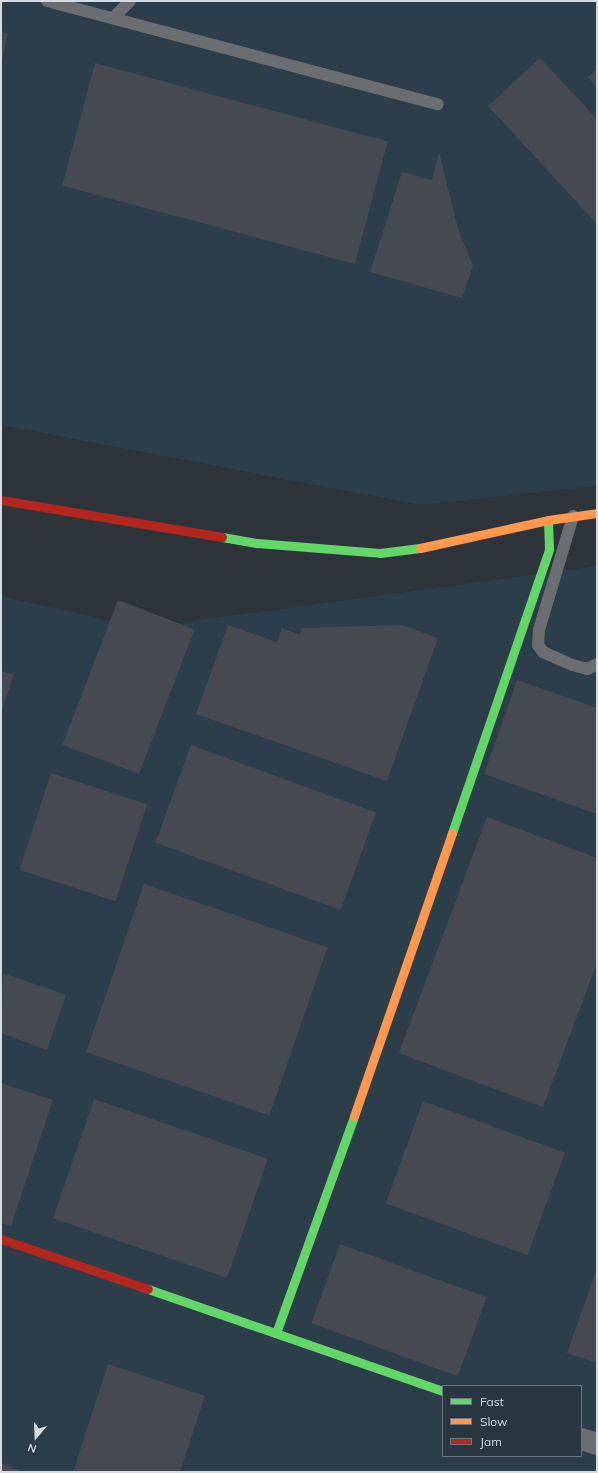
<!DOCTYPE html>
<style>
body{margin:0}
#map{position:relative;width:598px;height:1473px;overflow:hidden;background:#2e353a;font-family:Mulish,sans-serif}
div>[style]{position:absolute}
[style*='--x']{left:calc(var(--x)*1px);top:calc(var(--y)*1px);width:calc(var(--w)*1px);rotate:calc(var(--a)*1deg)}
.built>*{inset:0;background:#2b3e4a}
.building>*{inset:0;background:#444a4f;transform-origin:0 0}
.lane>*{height:12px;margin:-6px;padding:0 6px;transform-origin:6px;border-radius:6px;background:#6b6e70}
.street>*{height:22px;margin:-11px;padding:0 11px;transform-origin:11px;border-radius:11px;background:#6b6e70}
.fast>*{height:9px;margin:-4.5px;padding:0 4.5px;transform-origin:4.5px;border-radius:4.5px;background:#63d668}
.slow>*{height:9px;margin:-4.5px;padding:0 4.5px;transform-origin:4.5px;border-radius:4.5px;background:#ff974d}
.jam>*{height:9px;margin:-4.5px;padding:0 4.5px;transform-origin:4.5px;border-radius:4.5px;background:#b3261e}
span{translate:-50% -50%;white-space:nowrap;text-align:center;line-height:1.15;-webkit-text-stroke:4px #283640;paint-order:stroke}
.frame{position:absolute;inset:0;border:2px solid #d3dce2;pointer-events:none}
.legend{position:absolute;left:442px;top:1385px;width:140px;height:72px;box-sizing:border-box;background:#283640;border:1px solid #6c7881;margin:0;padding:5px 7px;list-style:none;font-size:12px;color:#d3dce2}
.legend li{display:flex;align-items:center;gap:8px;height:20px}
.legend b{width:20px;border:1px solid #6c7881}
.north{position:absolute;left:16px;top:1417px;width:40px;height:40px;-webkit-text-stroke:3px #283640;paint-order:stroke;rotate:199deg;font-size:11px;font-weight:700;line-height:16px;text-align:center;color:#d3dce2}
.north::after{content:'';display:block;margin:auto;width:14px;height:18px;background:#d3dce2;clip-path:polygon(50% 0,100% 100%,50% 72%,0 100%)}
</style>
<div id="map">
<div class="built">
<i style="clip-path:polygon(1px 1px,597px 1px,597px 486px,421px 505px,1px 425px)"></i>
<i style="clip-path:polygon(evenodd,597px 566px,597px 1472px,1px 1472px,1px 596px,141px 628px,597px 566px,443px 1386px,581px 1386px,581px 1456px,443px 1456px,443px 1386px)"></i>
</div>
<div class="building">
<i style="clip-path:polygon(1px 31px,8px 33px,2px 60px,1px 60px)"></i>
<i style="clip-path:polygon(540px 58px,597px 119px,597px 224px,488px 106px)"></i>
<i style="left:95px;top:63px;width:303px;height:127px;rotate:15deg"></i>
<i style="clip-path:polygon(597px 69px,597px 87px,588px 77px)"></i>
<i style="clip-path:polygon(439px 152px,458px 229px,473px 266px,462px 298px,370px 272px,402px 172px,432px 180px)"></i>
<i style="left:118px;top:600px;width:82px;height:155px;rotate:21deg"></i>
<i style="clip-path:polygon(228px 625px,277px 642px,282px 628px,300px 635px,302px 628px,402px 625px,438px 638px,387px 781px,196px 714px)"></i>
<i style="clip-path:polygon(1px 671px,14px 675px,1px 712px)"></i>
<i style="clip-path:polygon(517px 680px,597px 708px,597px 814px,484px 774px)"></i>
<i style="left:191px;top:745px;width:197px;height:104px;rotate:20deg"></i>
<i style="left:51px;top:773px;width:101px;height:102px;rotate:18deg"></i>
<i style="clip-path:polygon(487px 817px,597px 858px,597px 963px,543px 1107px,399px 1053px)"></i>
<i style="left:144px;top:884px;width:194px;height:178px;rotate:19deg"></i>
<i style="clip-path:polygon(3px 973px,66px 995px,47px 1050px,1px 1033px)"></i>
<i style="clip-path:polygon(1px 1083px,53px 1100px,11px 1226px,1px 1223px)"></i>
<i style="left:94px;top:1099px;width:184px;height:126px;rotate:19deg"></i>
<i style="left:423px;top:1101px;width:151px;height:109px;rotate:20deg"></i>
<i style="left:340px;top:1244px;width:156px;height:84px;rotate:20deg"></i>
<i style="clip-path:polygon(597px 1268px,597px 1363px,567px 1353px)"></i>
<i style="clip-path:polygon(108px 1364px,205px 1396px,180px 1472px,73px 1472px)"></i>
<i style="clip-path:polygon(1px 1463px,24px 1472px,1px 1472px)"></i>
</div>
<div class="lane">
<i style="--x:47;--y:1;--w:404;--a:14.8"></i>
<i style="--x:113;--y:18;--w:24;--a:-45"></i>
<i style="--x:573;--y:516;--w:119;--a:106.6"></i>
<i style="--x:539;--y:630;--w:15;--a:94"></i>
<i style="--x:538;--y:645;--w:9;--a:54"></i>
<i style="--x:543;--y:652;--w:32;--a:24"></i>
<i style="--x:572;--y:665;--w:16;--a:14"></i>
<i style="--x:588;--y:669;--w:10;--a:-29"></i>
</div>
<div class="street">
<i style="--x:581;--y:1439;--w:17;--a:17"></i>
</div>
<div class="fast">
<i style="--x:222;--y:537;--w:36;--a:10"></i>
<i style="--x:257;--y:543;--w:123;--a:4.6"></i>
<i style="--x:380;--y:553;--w:40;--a:-7.1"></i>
<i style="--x:452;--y:833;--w:300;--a:-71.1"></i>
<i style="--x:549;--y:549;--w:29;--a:-92"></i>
<i style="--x:148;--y:1289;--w:312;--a:19.1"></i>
<i style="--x:276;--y:1333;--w:231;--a:-70.2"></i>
</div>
<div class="slow">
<i style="--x:420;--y:548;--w:131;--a:-12.3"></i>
<i style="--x:548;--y:520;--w:49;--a:-8.1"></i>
<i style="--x:354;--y:1116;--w:299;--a:-70.9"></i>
</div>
<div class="jam">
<i style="--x:1;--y:500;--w:224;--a:9.5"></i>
<i style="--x:1;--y:1239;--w:155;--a:18.8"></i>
</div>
<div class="frame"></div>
<ul class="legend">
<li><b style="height:5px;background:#63d668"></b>Fast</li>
<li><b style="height:5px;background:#ff974d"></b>Slow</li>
<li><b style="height:5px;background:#b3261e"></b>Jam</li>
</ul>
<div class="north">N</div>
</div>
